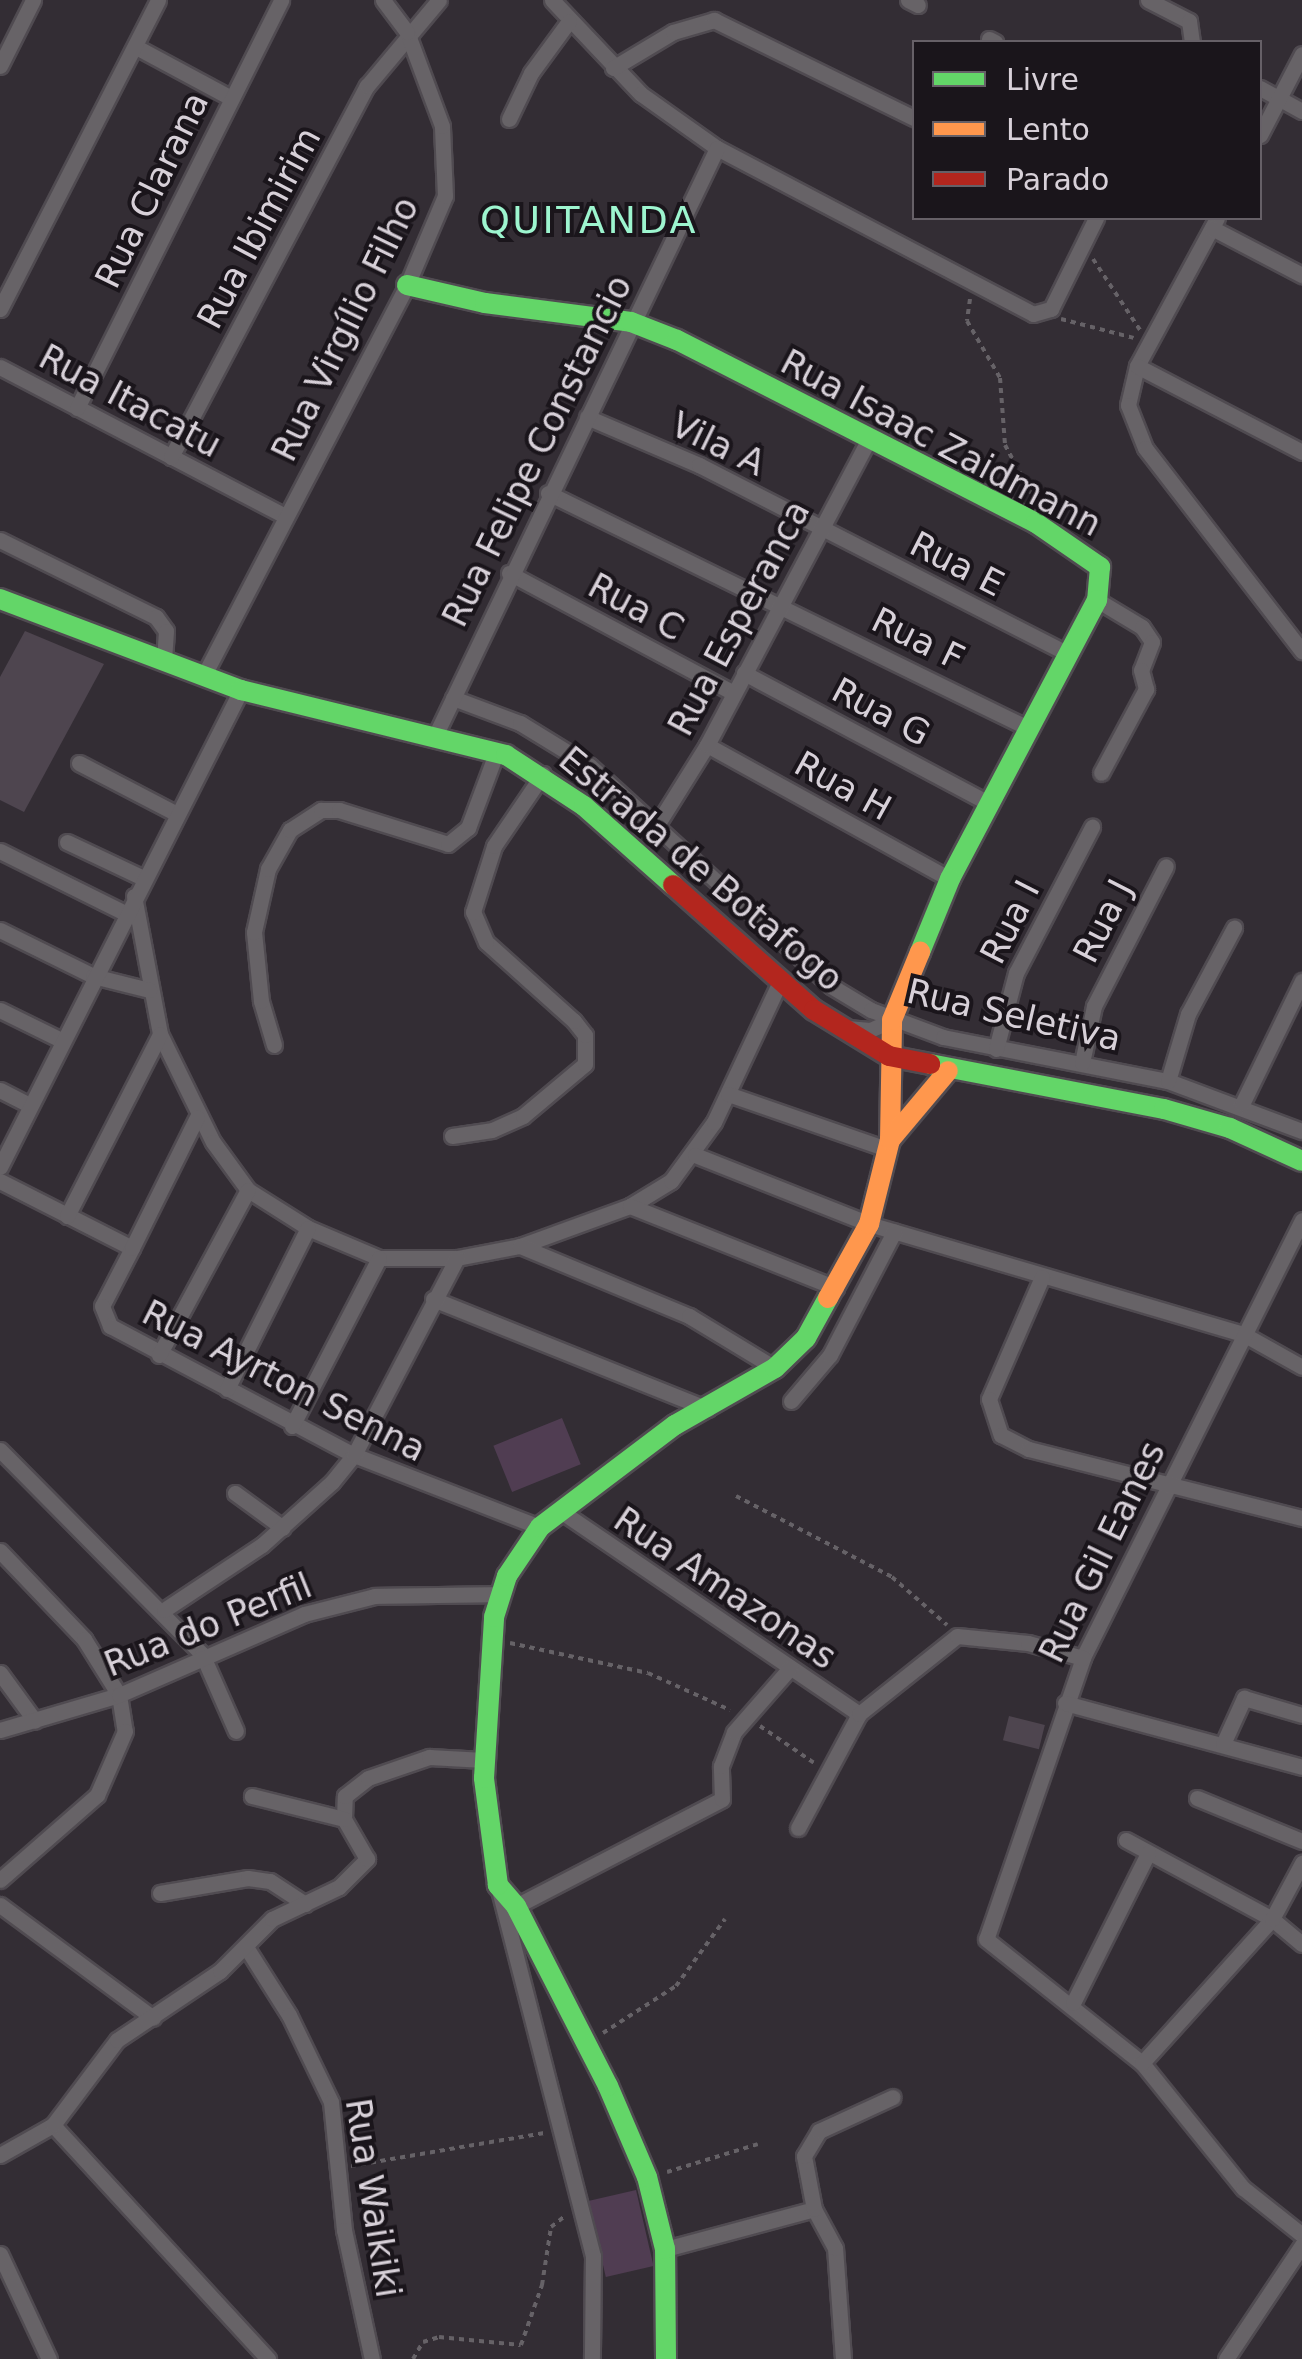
<!DOCTYPE html>
<meta charset="utf-8">
<style>
body{margin:0}
#map{position:relative;width:1302px;height:2359px;overflow:hidden;background:#332d34;font-family:"DejaVu Sans",sans-serif}
div>[style]{position:absolute}
[style*='--x']{left:calc(var(--x)*1px);top:calc(var(--y)*1px);width:calc(var(--w)*1px);rotate:calc(var(--a)*1deg)}
.green>*{inset:0;background:#503d52;transform-origin:0 0}
.building>*{inset:0;background:#4e454f;transform-origin:0 0}
.path>*{height:4px;margin-top:-2px;transform-origin:0;background:repeating-linear-gradient(90deg,#666267 0 5px,transparent 0 10px)}
.roads{filter:drop-shadow(2px 0 #504b51) drop-shadow(-2px 0 #504b51) drop-shadow(0 2px #504b51) drop-shadow(0 -2px #504b51)}
.street>*{height:15px;margin:-7.5px;padding:0 7.5px;transform-origin:7.5px;border-radius:7.5px;background:#676367}
.fast>*{height:20px;margin:-10px;padding:0 10px;transform-origin:10px;border-radius:10px;background:#63d668}
.slow>*{height:20px;margin:-10px;padding:0 10px;transform-origin:10px;border-radius:10px;background:#ff974d}
.jam>*{height:20px;margin:-10px;padding:0 10px;transform-origin:10px;border-radius:10px;background:#b3261e}
span{translate:-50% -50%;white-space:nowrap;text-align:center;line-height:1.15;-webkit-text-stroke:8px #1a151b;paint-order:stroke}
.street-label{font-size:35px;color:#d7d0d8}
.neighbourhood-label{font-size:38px;color:#9df5cf;letter-spacing:2.5px}
.legend{position:absolute;left:912px;top:40px;width:350px;height:180px;box-sizing:border-box;background:#1a151b;border:2px solid #666067;margin:0;padding:12px 18px;list-style:none;font-size:30px;color:#d7d0d8}
.legend li{display:flex;align-items:center;gap:20px;height:50px}
.legend b{width:50px;border:2px solid #666067}
</style>
<div id="map">
<div class="green">
<i style="left:562px;top:1418px;width:50px;height:74px;rotate:68deg"></i>
<i style="left:636px;top:2190px;width:78px;height:49px;rotate:77deg"></i>
</div>
<div class="building">
<i style="clip-path:polygon(25px 631px,104px 664px,24px 812px,0 800px,0 677px)"></i>
<i style="left:1009px;top:1716px;width:37px;height:25px;rotate:14deg"></i>
</div>
<div class="path">
<i style="--x:1093;--y:259;--w:85;--a:56.5"></i>
<i style="--x:970;--y:299;--w:22;--a:98"></i>
<i style="--x:967;--y:321;--w:66;--a:59.9"></i>
<i style="--x:1000;--y:378;--w:67;--a:85.7"></i>
<i style="--x:1005;--y:445;--w:64;--a:61.8"></i>
<i style="--x:1061;--y:319;--w:75;--a:14.6"></i>
<i style="--x:736;--y:1496;--w:176;--a:27.4"></i>
<i style="--x:892;--y:1577;--w:73;--a:41.1"></i>
<i style="--x:510;--y:1643;--w:141;--a:12.3"></i>
<i style="--x:648;--y:1673;--w:90;--a:24.3"></i>
<i style="--x:760;--y:1726;--w:65;--a:34.4"></i>
<i style="--x:603;--y:2033;--w:87;--a:-32.8"></i>
<i style="--x:676;--y:1986;--w:83;--a:-53.8"></i>
<i style="--x:351;--y:2166;--w:196;--a:-9.7"></i>
<i style="--x:667;--y:2172;--w:95;--a:-17.1"></i>
<i style="--x:413;--y:2359;--w:20;--a:-60"></i>
<i style="--x:423;--y:2342;--w:17;--a:-17"></i>
<i style="--x:439;--y:2337;--w:82;--a:5.6"></i>
<i style="--x:521;--y:2345;--w:64;--a:-70.7"></i>
<i style="--x:542;--y:2285;--w:59;--a:-81.2"></i>
<i style="--x:551;--y:2227;--w:18;--a:-38"></i>
</div>
<div class="roads">
<div class="street">
<i style="--x:552;--y:0;--w:129;--a:46.6"></i>
<i style="--x:641;--y:94;--w:93;--a:35.4"></i>
<i style="--x:717;--y:148;--w:357;--a:27.7"></i>
<i style="--x:1033;--y:314;--w:19;--a:-16"></i>
<i style="--x:1051;--y:309;--w:102;--a:-63.7"></i>
<i style="--x:908;--y:0;--w:11;--a:27"></i>
<i style="--x:1148;--y:0;--w:46;--a:27.1"></i>
<i style="--x:1189;--y:21;--w:21;--a:82"></i>
<i style="--x:989;--y:39;--w:7;--a:27"></i>
<i style="--x:136;--y:47;--w:108;--a:28.2"></i>
<i style="--x:0;--y:66;--w:74;--a:-63.4"></i>
<i style="--x:613;--y:68;--w:70;--a:-31"></i>
<i style="--x:673;--y:32;--w:43;--a:-16.3"></i>
<i style="--x:714;--y:20;--w:223;--a:26.1"></i>
<i style="--x:1260;--y:88;--w:48;--a:28.7"></i>
<i style="--x:509;--y:119;--w:51;--a:-64.4"></i>
<i style="--x:531;--y:73;--w:64;--a:-53.8"></i>
<i style="--x:1260;--y:135;--w:91;--a:-62.6"></i>
<i style="--x:1217;--y:218;--w:168;--a:118.4"></i>
<i style="--x:1137;--y:366;--w:40;--a:103"></i>
<i style="--x:1128;--y:405;--w:46;--a:68.4"></i>
<i style="--x:1145;--y:448;--w:257;--a:52.3"></i>
<i style="--x:1212;--y:228;--w:102;--a:27.6"></i>
<i style="--x:0;--y:309;--w:347;--a:-62.9"></i>
<i style="--x:1137;--y:366;--w:186;--a:27.5"></i>
<i style="--x:0;--y:367;--w:322;--a:27.6"></i>
<i style="--x:77;--y:408;--w:456;--a:-63.4"></i>
<i style="--x:587;--y:417;--w:122;--a:23.2"></i>
<i style="--x:699;--y:465;--w:412;--a:27.1"></i>
<i style="--x:171;--y:457;--w:420;--a:-62.2"></i>
<i style="--x:367;--y:86;--w:112;--a:-50.1"></i>
<i style="--x:548;--y:493;--w:534;--a:26.09"></i>
<i style="--x:0;--y:540;--w:174;--a:26.3"></i>
<i style="--x:156;--y:617;--w:17;--a:54"></i>
<i style="--x:166;--y:631;--w:32;--a:94"></i>
<i style="--x:509;--y:573;--w:255;--a:28.1"></i>
<i style="--x:1097;--y:600;--w:52;--a:31"></i>
<i style="--x:1142;--y:627;--w:18;--a:56"></i>
<i style="--x:1152;--y:642;--w:30;--a:111"></i>
<i style="--x:1141;--y:670;--w:20;--a:75"></i>
<i style="--x:1146;--y:689;--w:95;--a:118.2"></i>
<i style="--x:744;--y:673;--w:277;--a:28"></i>
<i style="--x:203;--y:677;--w:442;--a:-62.5"></i>
<i style="--x:407;--y:285;--w:97;--a:-66.9"></i>
<i style="--x:445;--y:196;--w:70;--a:-92.5"></i>
<i style="--x:442;--y:126;--w:100;--a:-110.4"></i>
<i style="--x:407;--y:32;--w:40;--a:-127"></i>
<i style="--x:453;--y:698;--w:72;--a:20.5"></i>
<i style="--x:520;--y:723;--w:82;--a:31.6"></i>
<i style="--x:590;--y:766;--w:326;--a:42.4"></i>
<i style="--x:831;--y:986;--w:47;--a:31"></i>
<i style="--x:871;--y:1010;--w:77;--a:20.6"></i>
<i style="--x:943;--y:1037;--w:229;--a:11.1"></i>
<i style="--x:1168;--y:1081;--w:143;--a:20.5"></i>
<i style="--x:436;--y:734;--w:650;--a:-64.38"></i>
<i style="--x:707;--y:745;--w:277;--a:28.9"></i>
<i style="--x:79;--y:763;--w:108;--a:27.5"></i>
<i style="--x:657;--y:825;--w:94;--a:-58"></i>
<i style="--x:707;--y:745;--w:348;--a:-62.1"></i>
<i style="--x:67;--y:842;--w:84;--a:25.3"></i>
<i style="--x:0;--y:851;--w:140;--a:26.4"></i>
<i style="--x:134;--y:896;--w:140;--a:79.3"></i>
<i style="--x:160;--y:1034;--w:120;--a:63.9"></i>
<i style="--x:213;--y:1142;--w:59;--a:53.9"></i>
<i style="--x:248;--y:1190;--w:71;--a:32.3"></i>
<i style="--x:308;--y:1228;--w:77;--a:22.9"></i>
<i style="--x:379;--y:1258;--w:78;--a:0"></i>
<i style="--x:457;--y:1258;--w:64;--a:-10.8"></i>
<i style="--x:520;--y:1246;--w:117;--a:-20"></i>
<i style="--x:630;--y:1206;--w:48;--a:-31.4"></i>
<i style="--x:671;--y:1181;--w:73;--a:-53.9"></i>
<i style="--x:714;--y:1122;--w:155;--a:-64.8"></i>
<i style="--x:0;--y:930;--w:104;--a:26.3"></i>
<i style="--x:93;--y:976;--w:58;--a:14"></i>
<i style="--x:0;--y:1010;--w:68;--a:26.2"></i>
<i style="--x:847;--y:1028;--w:23;--a:5"></i>
<i style="--x:870;--y:1030;--w:24;--a:-24"></i>
<i style="--x:274;--y:1045;--w:46;--a:-106.5"></i>
<i style="--x:261;--y:1001;--w:69;--a:-95.8"></i>
<i style="--x:254;--y:932;--w:65;--a:-77.5"></i>
<i style="--x:268;--y:869;--w:45;--a:-60.6"></i>
<i style="--x:290;--y:830;--w:37;--a:-33"></i>
<i style="--x:321;--y:810;--w:18;--a:0"></i>
<i style="--x:339;--y:810;--w:114;--a:17.3"></i>
<i style="--x:448;--y:844;--w:26;--a:-39"></i>
<i style="--x:468;--y:828;--w:82;--a:-69.4"></i>
<i style="--x:996;--y:1049;--w:79;--a:-75.3"></i>
<i style="--x:1016;--y:973;--w:165;--a:-62.5"></i>
<i style="--x:1082;--y:1063;--w:58;--a:-78.1"></i>
<i style="--x:1094;--y:1006;--w:157;--a:-62.8"></i>
<i style="--x:1168;--y:1081;--w:70;--a:-73.4"></i>
<i style="--x:1188;--y:1014;--w:98;--a:-61.9"></i>
<i style="--x:0;--y:1090;--w:33;--a:27"></i>
<i style="--x:728;--y:1094;--w:168;--a:19.1"></i>
<i style="--x:1242;--y:1104;--w:137;--a:-64"></i>
<i style="--x:452;--y:1136;--w:40;--a:-8.5"></i>
<i style="--x:492;--y:1130;--w:34;--a:-24"></i>
<i style="--x:523;--y:1116;--w:81;--a:-40"></i>
<i style="--x:585;--y:1064;--w:29;--a:-90"></i>
<i style="--x:585;--y:1035;--w:18;--a:-128"></i>
<i style="--x:574;--y:1021;--w:118;--a:-138.1"></i>
<i style="--x:486;--y:942;--w:33;--a:-113"></i>
<i style="--x:473;--y:912;--w:69;--a:-72.3"></i>
<i style="--x:494;--y:846;--w:87;--a:-55.8"></i>
<i style="--x:695;--y:1155;--w:187;--a:21.6"></i>
<i style="--x:869;--y:1224;--w:392;--a:16.4"></i>
<i style="--x:1245;--y:1335;--w:65;--a:29.3"></i>
<i style="--x:0;--y:1167;--w:534;--a:-63.2"></i>
<i style="--x:0;--y:1181;--w:148;--a:26.9"></i>
<i style="--x:132;--y:1248;--w:65;--a:117.3"></i>
<i style="--x:102;--y:1306;--w:22;--a:68"></i>
<i style="--x:110;--y:1326;--w:276;--a:27.9"></i>
<i style="--x:354;--y:1455;--w:199;--a:21.2"></i>
<i style="--x:630;--y:1206;--w:222;--a:21.7"></i>
<i style="--x:67;--y:1216;--w:204;--a:-62.9"></i>
<i style="--x:1302;--y:1220;--w:490;--a:116.6"></i>
<i style="--x:1083;--y:1658;--w:297;--a:109"></i>
<i style="--x:986;--y:1939;--w:199;--a:38.5"></i>
<i style="--x:1142;--y:2063;--w:161;--a:51.1"></i>
<i style="--x:1243;--y:2188;--w:75;--a:38.5"></i>
<i style="--x:520;--y:1246;--w:183;--a:22.5"></i>
<i style="--x:689;--y:1316;--w:100;--a:31.2"></i>
<i style="--x:132;--y:1248;--w:146;--a:-63.6"></i>
<i style="--x:1042;--y:1277;--w:133;--a:113.5"></i>
<i style="--x:989;--y:1399;--w:38;--a:72"></i>
<i style="--x:1001;--y:1435;--w:31;--a:27"></i>
<i style="--x:1029;--y:1449;--w:282;--a:14.2"></i>
<i style="--x:433;--y:1299;--w:296;--a:21.8"></i>
<i style="--x:159;--y:1355;--w:187;--a:-61.7"></i>
<i style="--x:227;--y:1389;--w:180;--a:-63.3"></i>
<i style="--x:791;--y:1401;--w:60;--a:-49.7"></i>
<i style="--x:830;--y:1355;--w:139;--a:-62.5"></i>
<i style="--x:292;--y:1426;--w:189;--a:-62.6"></i>
<i style="--x:0;--y:1450;--w:287;--a:45.3"></i>
<i style="--x:202;--y:1654;--w:84;--a:66.2"></i>
<i style="--x:235;--y:1493;--w:59;--a:36.1"></i>
<i style="--x:559;--y:1510;--w:363;--a:34.2"></i>
<i style="--x:0;--y:1551;--w:122;--a:46.3"></i>
<i style="--x:84;--y:1639;--w:66;--a:58"></i>
<i style="--x:119;--y:1695;--w:36;--a:81"></i>
<i style="--x:125;--y:1731;--w:70;--a:113.6"></i>
<i style="--x:97;--y:1795;--w:129;--a:138.8"></i>
<i style="--x:164;--y:1610;--w:118;--a:-33.6"></i>
<i style="--x:262;--y:1545;--w:94;--a:-42"></i>
<i style="--x:332;--y:1482;--w:35;--a:-51"></i>
<i style="--x:354;--y:1455;--w:222;--a:-62.4"></i>
<i style="--x:0;--y:1673;--w:59;--a:53.9"></i>
<i style="--x:1065;--y:1703;--w:245;--a:15.1"></i>
<i style="--x:0;--y:1730;--w:124;--a:-16.4"></i>
<i style="--x:119;--y:1695;--w:202;--a:-23.6"></i>
<i style="--x:304;--y:1614;--w:73;--a:-14.2"></i>
<i style="--x:375;--y:1596;--w:125;--a:-0.9"></i>
<i style="--x:1223;--y:1744;--w:51;--a:-65.5"></i>
<i style="--x:1244;--y:1698;--w:60;--a:16.3"></i>
<i style="--x:1197;--y:1798;--w:113;--a:22.3"></i>
<i style="--x:344;--y:1819;--w:23;--a:-88"></i>
<i style="--x:345;--y:1796;--w:29;--a:-38"></i>
<i style="--x:368;--y:1778;--w:65;--a:-19"></i>
<i style="--x:429;--y:1757;--w:55;--a:3.1"></i>
<i style="--x:798;--y:1828;--w:129;--a:-61.8"></i>
<i style="--x:859;--y:1714;--w:125;--a:-38.5"></i>
<i style="--x:957;--y:1636;--w:71;--a:5.6"></i>
<i style="--x:1028;--y:1643;--w:57;--a:15.3"></i>
<i style="--x:1126;--y:1840;--w:166;--a:28.4"></i>
<i style="--x:1272;--y:1919;--w:39;--a:40"></i>
<i style="--x:498;--y:1886;--w:382;--a:75.6"></i>
<i style="--x:593;--y:2256;--w:103;--a:90.6"></i>
<i style="--x:160;--y:1893;--w:89;--a:-9.7"></i>
<i style="--x:248;--y:1878;--w:22;--a:8"></i>
<i style="--x:270;--y:1881;--w:42;--a:33.3"></i>
<i style="--x:0;--y:1905;--w:190;--a:36.4"></i>
<i style="--x:516;--y:1906;--w:232;--a:-27.4"></i>
<i style="--x:722;--y:1799;--w:33;--a:-92"></i>
<i style="--x:721;--y:1766;--w:36;--a:-69"></i>
<i style="--x:734;--y:1732;--w:85;--a:-48.8"></i>
<i style="--x:246;--y:1947;--w:80;--a:57.7"></i>
<i style="--x:289;--y:2015;--w:97;--a:64.2"></i>
<i style="--x:331;--y:2102;--w:129;--a:84.2"></i>
<i style="--x:344;--y:2230;--w:132;--a:77.8"></i>
<i style="--x:1073;--y:2003;--w:168;--a:-63.4"></i>
<i style="--x:1142;--y:2063;--w:194;--a:-47.9"></i>
<i style="--x:1272;--y:1919;--w:64;--a:-61.8"></i>
<i style="--x:53;--y:2125;--w:318;--a:47.4"></i>
<i style="--x:0;--y:2155;--w:61;--a:-29.5"></i>
<i style="--x:53;--y:2125;--w:106;--a:-53"></i>
<i style="--x:117;--y:2040;--w:124;--a:-33.8"></i>
<i style="--x:220;--y:1971;--w:74;--a:-45"></i>
<i style="--x:272;--y:1919;--w:74;--a:-25.5"></i>
<i style="--x:339;--y:1887;--w:40;--a:-45"></i>
<i style="--x:367;--y:1859;--w:46;--a:-119.9"></i>
<i style="--x:344;--y:1819;--w:95;--a:-166"></i>
<i style="--x:665;--y:2249;--w:154;--a:-15"></i>
<i style="--x:0;--y:2254;--w:116;--a:65"></i>
<i style="--x:843;--y:2359;--w:111;--a:-94.1"></i>
<i style="--x:835;--y:2248;--w:44;--a:-118.3"></i>
<i style="--x:814;--y:2209;--w:54;--a:-100.7"></i>
<i style="--x:804;--y:2156;--w:29;--a:-59"></i>
<i style="--x:819;--y:2131;--w:81;--a:-24.7"></i>
<i style="--x:1226;--y:2359;--w:137;--a:-56.3"></i>
</div>
<div class="fast">
<i style="--x:407;--y:285;--w:80;--a:13"></i>
<i style="--x:485;--y:303;--w:147;--a:7.4"></i>
<i style="--x:631;--y:322;--w:49;--a:21.4"></i>
<i style="--x:677;--y:340;--w:403;--a:27"></i>
<i style="--x:1036;--y:523;--w:78;--a:34.5"></i>
<i style="--x:1100;--y:567;--w:33;--a:95"></i>
<i style="--x:1097;--y:600;--w:315;--a:117.8"></i>
<i style="--x:950;--y:879;--w:79;--a:112.3"></i>
<i style="--x:0;--y:599;--w:258;--a:20.7"></i>
<i style="--x:241;--y:690;--w:273;--a:13.8"></i>
<i style="--x:506;--y:755;--w:93;--a:33.2"></i>
<i style="--x:584;--y:806;--w:119;--a:41.6"></i>
<i style="--x:930;--y:1064;--w:238;--a:10.9"></i>
<i style="--x:1164;--y:1109;--w:69;--a:16.1"></i>
<i style="--x:1230;--y:1128;--w:79;--a:24.6"></i>
<i style="--x:666;--y:2359;--w:110;--a:-90.5"></i>
<i style="--x:665;--y:2249;--w:74;--a:-104"></i>
<i style="--x:647;--y:2177;--w:99;--a:-113.2"></i>
<i style="--x:608;--y:2086;--w:202;--a:-117.1"></i>
<i style="--x:516;--y:1906;--w:28;--a:-131"></i>
<i style="--x:498;--y:1885;--w:108;--a:-97.5"></i>
<i style="--x:484;--y:1778;--w:161;--a:-86.4"></i>
<i style="--x:494;--y:1617;--w:43;--a:-72.4"></i>
<i style="--x:507;--y:1576;--w:59;--a:-56"></i>
<i style="--x:540;--y:1527;--w:169;--a:-37.1"></i>
<i style="--x:675;--y:1425;--w:115;--a:-29.7"></i>
<i style="--x:775;--y:1368;--w:43;--a:-44.1"></i>
<i style="--x:806;--y:1338;--w:46;--a:-61.2"></i>
</div>
<div class="slow">
<i style="--x:890;--y:1140;--w:120;--a:-89"></i>
<i style="--x:892;--y:1020;--w:74;--a:-67.6"></i>
<i style="--x:828;--y:1298;--w:85;--a:-61"></i>
<i style="--x:869;--y:1224;--w:87;--a:-76"></i>
<i style="--x:890;--y:1140;--w:90;--a:-50"></i>
</div>
<div class="jam">
<i style="--x:673;--y:885;--w:188;--a:41.6"></i>
<i style="--x:814;--y:1010;--w:88;--a:31.5"></i>
<i style="--x:889;--y:1056;--w:42;--a:11"></i>
</div>
</div>
<div class="street-label">
<span style="left:152px;top:190px;rotate:-64deg">Rua Clarana</span>
<span style="left:259px;top:228px;rotate:-62deg">Rua Ibimirim</span>
<span style="left:345px;top:329px;rotate:-64deg">Rua Virgílio Filho</span>
<span style="left:130px;top:401px;rotate:28deg">Rua Itacatu</span>
<span style="left:941px;top:443px;rotate:28deg">Rua Isaac Zaidmann</span>
<span style="left:718px;top:444px;rotate:26deg">Vila A</span>
<span style="left:537px;top:451px;rotate:-64deg">Rua Felipe Constancio</span>
<span style="left:957px;top:564px;rotate:27deg">Rua E</span>
<span style="left:636px;top:607px;rotate:28deg">Rua C</span>
<span style="left:739px;top:618px;rotate:-62deg">Rua Esperanca</span>
<span style="left:918px;top:639px;rotate:26deg">Rua F</span>
<span style="left:881px;top:712px;rotate:28deg">Rua G</span>
<span style="left:843px;top:786px;rotate:29deg">Rua H</span>
<span style="left:701px;top:869px;rotate:40deg">Estrada de Botafogo</span>
<span style="left:1103px;top:921px;rotate:-63deg">Rua J</span>
<span style="left:1010px;top:922px;rotate:-63deg">Rua I</span>
<span style="left:1014px;top:1015px;rotate:13deg">Rua Seletiva</span>
<span style="left:284px;top:1381px;rotate:27deg">Rua Ayrton Senna</span>
<span style="left:1102px;top:1552px;rotate:-64deg">Rua Gil Eanes</span>
<span style="left:725px;top:1588px;rotate:34deg">Rua Amazonas</span>
<span style="left:208px;top:1625px;rotate:-22deg">Rua do Perfil</span>
<span style="left:373px;top:2198px;rotate:81deg">Rua Waikiki</span>
</div>
<div class="neighbourhood-label">
<span style="left:589px;top:221px">QUITANDA</span>
</div>
<ul class="legend">
<li><b style="height:12px;background:#63d668"></b>Livre</li>
<li><b style="height:12px;background:#ff974d"></b>Lento</li>
<li><b style="height:12px;background:#b3261e"></b>Parado</li>
</ul>
</div>
